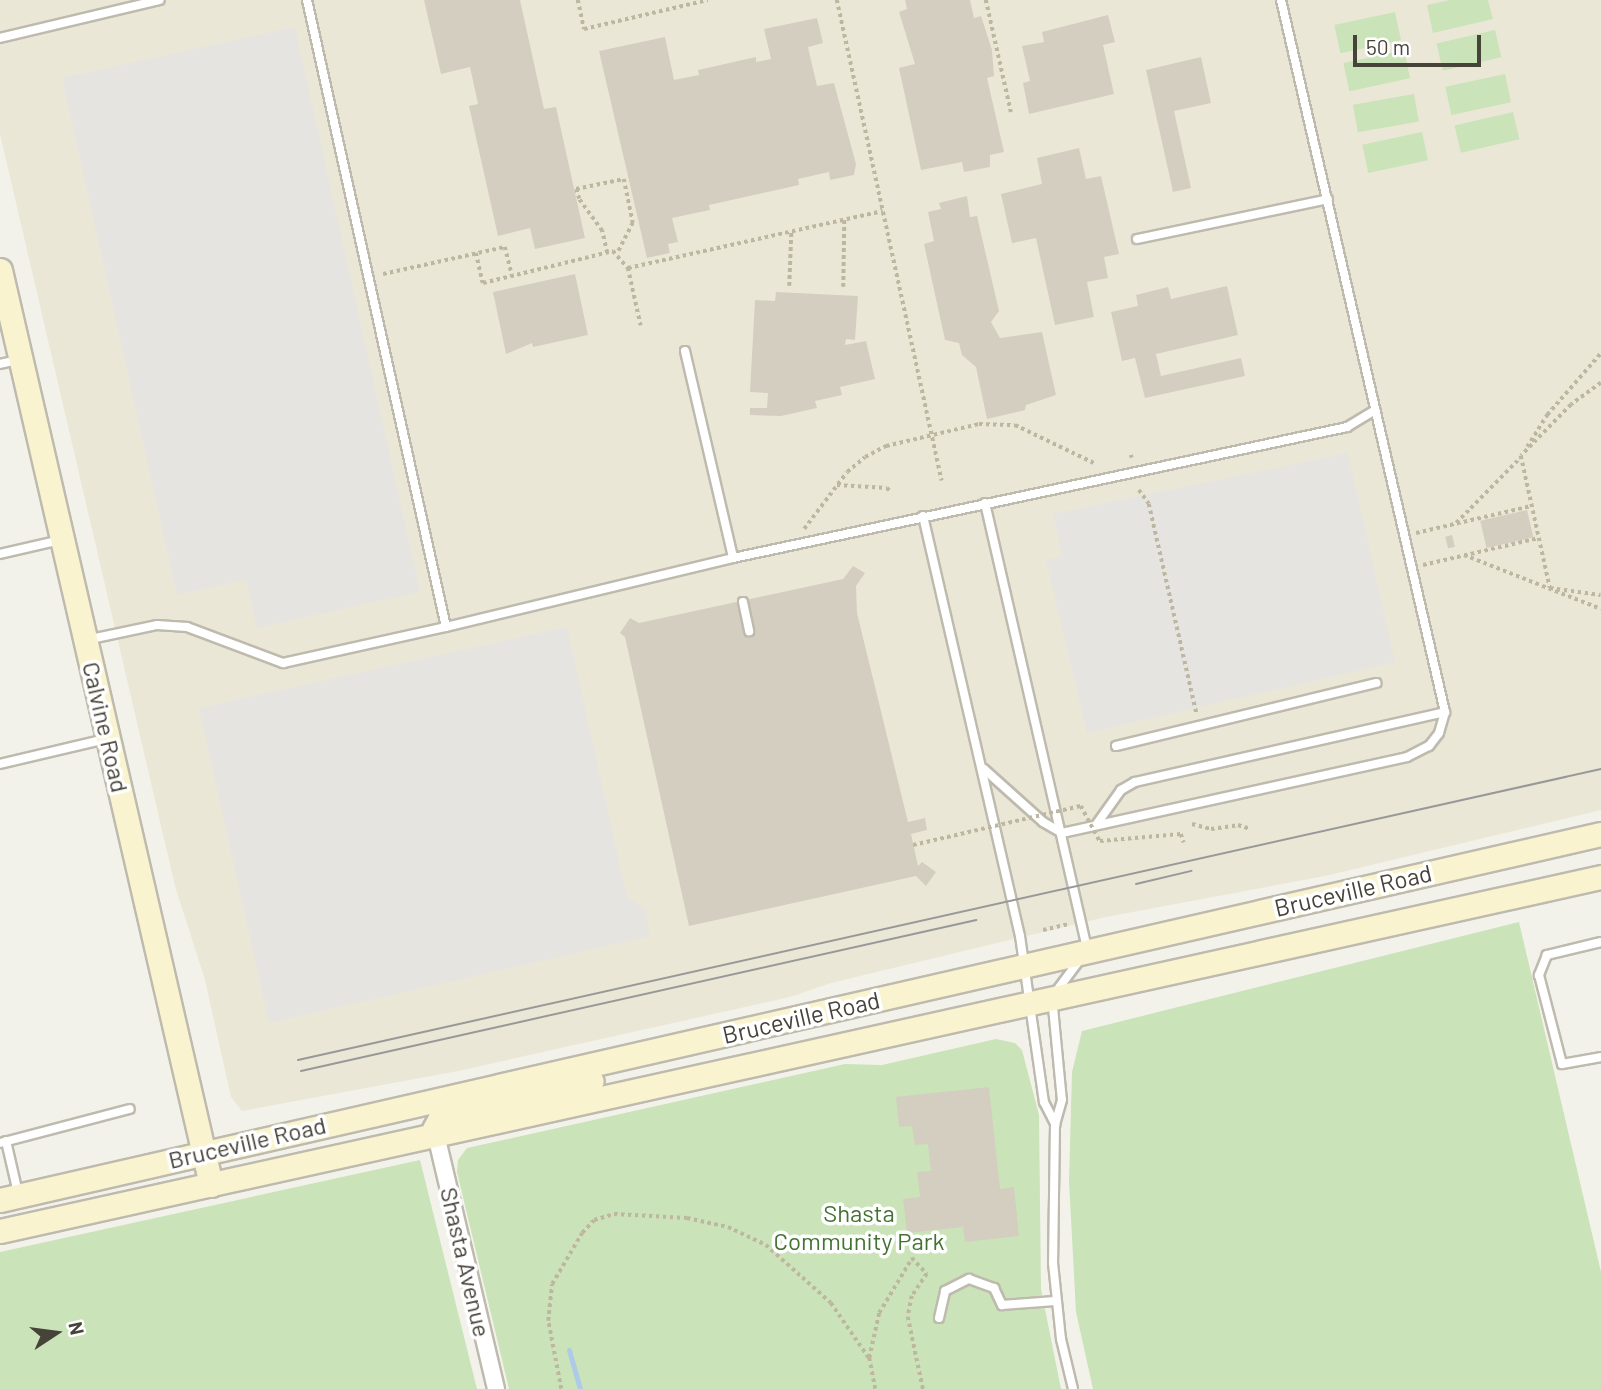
<!DOCTYPE html>
<style>
body{margin:0}
#map{position:relative;width:1601px;height:1389px;overflow:hidden;background:#f3f2ea;font-family:Barlow,sans-serif}
div>[style]{position:absolute}
[style*='--x']{left:calc(var(--x)*1px);top:calc(var(--y)*1px);width:calc(var(--w)*1px);rotate:calc(var(--a)*1deg)}
.education>*{inset:0;background:#ebe7d6}
.green>*{inset:0;background:#cae3b8;transform-origin:0 0}
.parking>*{inset:0;background:#e5e4e1}
.stream>*{height:5px;margin:-2.5px;padding:0 2.5px;transform-origin:2.5px;border-radius:2.5px;background:#aecae9}
.building>*{inset:0;background:#d4cec1;transform-origin:0 0}
.path>*{height:3.5px;margin-top:-1.75px;transform-origin:0;background:repeating-linear-gradient(90deg,#beb7a0 0 3.5px,transparent 0 7px)}
.roads{filter:drop-shadow(2px 0 #bebaae) drop-shadow(-2px 0 #bebaae) drop-shadow(0 2px #bebaae) drop-shadow(0 -2px #bebaae)}
.lane>*{height:8px;margin:-4px;padding:0 4px;transform-origin:4px;border-radius:4px;background:#fff}
.street>*{height:16px;margin:-8px;padding:0 8px;transform-origin:8px;border-radius:8px;background:#fff}
.secondary>*{height:23px;margin:-11.5px;padding:0 11.5px;transform-origin:11.5px;border-radius:11.5px;background:#f9f4cf}
.tram>*{height:2px;margin:-1px;padding:0 1px;transform-origin:1px;border-radius:1px;background:#989898}
.path-bridge>*{height:3.5px;margin-top:-1.75px;transform-origin:0;background:repeating-linear-gradient(90deg,#beb7a0 0 3.5px,transparent 0 7px)}
span{translate:-50% -50%;white-space:nowrap;text-align:center;line-height:1.15;-webkit-text-stroke:7px #fff;paint-order:stroke}
.street-label{font-size:24px;color:#464339}
.park-label{font-size:24px;color:#437232}
.north{position:absolute;left:21px;top:1298px;width:70px;height:70px;-webkit-text-stroke:5px #fff;paint-order:stroke;rotate:77deg;font-size:19px;font-weight:700;line-height:28px;text-align:center;color:#464339}
.north::after{content:'';display:block;margin:auto;width:24px;height:32px;background:#464339;clip-path:polygon(50% 0,100% 100%,50% 72%,0 100%)}
.scale{position:absolute;left:1353px;top:35px;width:128px;height:32px;box-sizing:border-box;border:4px solid #464339;border-top:0;padding-left:9px;font-size:21px;line-height:24px;white-space:nowrap;color:#464339;-webkit-text-stroke:5px #fff;paint-order:stroke}
</style>
<div id="map">
<div class="education">
<i style="clip-path:polygon(0 0,1601px 0,1601px 810px,1325px 876px,1106px 917px,831px 983px,790px 997px,458px 1071px,242px 1111px,231px 1097px,205px 980px,175px 886px,0 134px)"></i>
</div>
<div class="green">
<i style="clip-path:polygon(1450px 0,1488px 0,1493px 19px,1433px 33px,1427px 5px)"></i>
<i style="left:1395px;top:12px;width:29px;height:62px;rotate:78deg"></i>
<i style="left:1495px;top:30px;width:28px;height:60px;rotate:77deg"></i>
<i style="left:1404px;top:50px;width:29px;height:62px;rotate:78deg"></i>
<i style="left:1505px;top:74px;width:29px;height:61px;rotate:78deg"></i>
<i style="left:1414px;top:94px;width:28px;height:62px;rotate:80deg"></i>
<i style="left:1513px;top:112px;width:28px;height:60px;rotate:77deg"></i>
<i style="left:1422px;top:132px;width:29px;height:61px;rotate:78deg"></i>
<i style="clip-path:polygon(1519px 922px,1601px 1272px,1601px 1389px,1093px 1389px,1076px 1312px,1069px 1181px,1072px 1072px,1082px 1031px)"></i>
<i style="clip-path:polygon(996px 1039px,1015px 1043px,1022px 1050px,1039px 1115px,1041px 1289px,1061px 1389px,509px 1389px,457px 1172px,458px 1160px,467px 1148px,845px 1064px,882px 1065px)"></i>
<i style="clip-path:polygon(420px 1160px,477px 1389px,0 1389px,0 1252px)"></i>
</div>
<div class="parking">
<i style="clip-path:polygon(295px 27px,420px 592px,257px 628px,246px 580px,177px 595px,62px 78px)"></i>
<i style="clip-path:polygon(1348px 453px,1395px 662px,1087px 733px,1046px 560px,1062px 556px,1053px 514px)"></i>
<i style="clip-path:polygon(567px 627px,627px 897px,645px 908px,650px 936px,269px 1023px,199px 708px)"></i>
</div>
<div class="stream">
<i style="--x:569;--y:1350;--w:41;--a:74.2"></i>
</div>
<div class="building">
<i style="clip-path:polygon(424px 0,520px 0,544px 109px,556px 107px,585px 238px,535px 249px,530px 228px,498px 236px,469px 106px,478px 104px,470px 67px,441px 74px)"></i>
<i style="clip-path:polygon(905px 0,970px 0,974px 18px,981px 16px,992px 50px,994px 76px,987px 78px,1004px 152px,990px 155px,990px 167px,964px 172px,962px 162px,921px 170px,899px 68px,915px 64px,899px 12px,907px 9px)"></i>
<i style="clip-path:polygon(1108px 15px,1115px 42px,1103px 45px,1114px 94px,1029px 114px,1023px 83px,1030px 81px,1022px 46px,1044px 42px,1042px 32px)"></i>
<i style="clip-path:polygon(817px 18px,823px 43px,808px 47px,817px 86px,834px 83px,856px 164px,854px 175px,830px 180px,829px 172px,798px 179px,799px 185px,709px 205px,710px 210px,672px 218px,678px 242px,668px 244px,670px 253px,647px 258px,599px 51px,665px 37px,674px 80px,699px 75px,698px 70px,756px 57px,756px 62px,771px 59px,764px 29px)"></i>
<i style="clip-path:polygon(1201px 57px,1211px 103px,1174px 111px,1191px 188px,1173px 192px,1146px 70px)"></i>
<i style="clip-path:polygon(1079px 148px,1086px 179px,1101px 176px,1119px 254px,1104px 257px,1108px 278px,1087px 282px,1094px 317px,1055px 325px,1036px 238px,1012px 243px,1001px 194px,1042px 184px,1037px 158px)"></i>
<i style="clip-path:polygon(967px 196px,970px 217px,977px 216px,999px 311px,991px 322px,1000px 338px,1042px 332px,1056px 395px,1026px 405px,1025px 410px,987px 419px,976px 367px,962px 355px,959px 343px,945px 340px,924px 244px,934px 241px,928px 212px,941px 209px,939px 203px)"></i>
<i style="clip-path:polygon(575px 274px,588px 335px,533px 347px,532px 343px,506px 354px,493px 292px)"></i>
<i style="clip-path:polygon(1227px 286px,1238px 335px,1156px 354px,1161px 376px,1241px 358px,1245px 376px,1145px 398px,1135px 358px,1122px 361px,1111px 312px,1138px 306px,1136px 295px,1168px 287px,1171px 299px)"></i>
<i style="clip-path:polygon(776px 292px,858px 296px,855px 340px,846px 339px,845px 345px,866px 341px,875px 379px,840px 387px,842px 395px,815px 401px,817px 408px,781px 416px,750px 415px,750px 408px,767px 408px,768px 393px,750px 392px,755px 300px,775px 301px)"></i>
<i style="left:1527px;top:510px;width:28px;height:48px;rotate:77deg"></i>
<i style="left:1452px;top:535px;width:12px;height:7px;rotate:76deg"></i>
<i style="clip-path:polygon(853px 566px,865px 573px,856px 586px,857px 613px,908px 822px,925px 818px,927px 830px,911px 834px,918px 866px,922px 862px,936px 872px,926px 886px,916px 876px,689px 926px,625px 637px,620px 633px,630px 618px,639px 623px,843px 579px)"></i>
<i style="clip-path:polygon(989px 1087px,1000px 1189px,1014px 1187px,1019px 1236px,965px 1242px,963px 1227px,907px 1233px,903px 1199px,920px 1197px,917px 1172px,931px 1171px,928px 1144px,915px 1145px,912px 1126px,899px 1127px,896px 1097px)"></i>
</div>
<div class="path">
<i style="--x:578;--y:0;--w:30;--a:78"></i>
<i style="--x:584;--y:29;--w:127;--a:-13.2"></i>
<i style="--x:837;--y:0;--w:492;--a:77.7"></i>
<i style="--x:986;--y:0;--w:115;--a:77.4"></i>
<i style="--x:476;--y:253;--w:31;--a:77"></i>
<i style="--x:483;--y:283;--w:134;--a:-13.8"></i>
<i style="--x:613;--y:251;--w:23;--a:49"></i>
<i style="--x:628;--y:268;--w:59;--a:77.4"></i>
<i style="--x:607;--y:253;--w:23;--a:-103"></i>
<i style="--x:602;--y:231;--w:39;--a:-126"></i>
<i style="--x:579;--y:199;--w:10;--a:-107"></i>
<i style="--x:576;--y:189;--w:49;--a:-11.8"></i>
<i style="--x:624;--y:179;--w:45;--a:78.4"></i>
<i style="--x:633;--y:223;--w:35;--a:117"></i>
<i style="--x:628;--y:268;--w:261;--a:-12.6"></i>
<i style="--x:383;--y:274;--w:125;--a:-12.5"></i>
<i style="--x:505;--y:247;--w:29;--a:76"></i>
<i style="--x:789;--y:286;--w:53;--a:-87.8"></i>
<i style="--x:843;--y:287;--w:67;--a:-89.1"></i>
<i style="--x:1601;--y:383;--w:37;--a:144"></i>
<i style="--x:1571;--y:405;--w:71;--a:134.4"></i>
<i style="--x:1521;--y:456;--w:135;--a:77.6"></i>
<i style="--x:1550;--y:588;--w:51;--a:7.8"></i>
<i style="--x:1527;--y:447;--w:38;--a:-58"></i>
<i style="--x:1547;--y:415;--w:82;--a:-48.9"></i>
<i style="--x:1131;--y:455;--w:3;--a:72"></i>
<i style="--x:837;--y:485;--w:50;--a:3.4"></i>
<i style="--x:887;--y:488;--w:6;--a:45"></i>
<i style="--x:1139;--y:490;--w:17;--a:54"></i>
<i style="--x:1149;--y:504;--w:216;--a:77.2"></i>
<i style="--x:1456;--y:523;--w:93;--a:-45.4"></i>
<i style="--x:804;--y:529;--w:71;--a:-53"></i>
<i style="--x:847;--y:472;--w:23;--a:-40"></i>
<i style="--x:865;--y:457;--w:24;--a:-28"></i>
<i style="--x:886;--y:446;--w:96;--a:-13.3"></i>
<i style="--x:979;--y:424;--w:36;--a:2"></i>
<i style="--x:1015;--y:425;--w:88;--a:25.7"></i>
<i style="--x:1416;--y:533;--w:118;--a:-13.2"></i>
<i style="--x:1464;--y:555;--w:147;--a:21.5"></i>
<i style="--x:1423;--y:565;--w:119;--a:-13.1"></i>
<i style="--x:1192;--y:824;--w:20;--a:15"></i>
<i style="--x:1211;--y:829;--w:27;--a:-8"></i>
<i style="--x:1238;--y:825;--w:13;--a:18"></i>
<i style="--x:1043;--y:930;--w:26;--a:-13"></i>
<i style="--x:561;--y:1389;--w:69;--a:-100.8"></i>
<i style="--x:548;--y:1321;--w:37;--a:-84"></i>
<i style="--x:552;--y:1284;--w:59;--a:-59.5"></i>
<i style="--x:582;--y:1233;--w:18;--a:-47"></i>
<i style="--x:594;--y:1220;--w:21;--a:-17"></i>
<i style="--x:614;--y:1214;--w:73;--a:3.1"></i>
<i style="--x:687;--y:1218;--w:42;--a:12.4"></i>
<i style="--x:728;--y:1227;--w:42;--a:25.3"></i>
<i style="--x:766;--y:1245;--w:87;--a:41.7"></i>
<i style="--x:831;--y:1303;--w:67;--a:55.4"></i>
<i style="--x:875;--y:1389;--w:32;--a:-101"></i>
<i style="--x:869;--y:1358;--w:46;--a:-77.5"></i>
<i style="--x:879;--y:1313;--w:64;--a:-59"></i>
<i style="--x:912;--y:1258;--w:22;--a:47"></i>
<i style="--x:927;--y:1274;--w:27;--a:124"></i>
<i style="--x:912;--y:1296;--w:21;--a:101"></i>
<i style="--x:908;--y:1317;--w:74;--a:78.2"></i>
</div>
<div class="roads">
<div class="lane">
<i style="--x:307;--y:0;--w:642;--a:77.5"></i>
<i style="--x:446;--y:627;--w:295;--a:-13.5"></i>
<i style="--x:733;--y:558;--w:628;--a:-12.04"></i>
<i style="--x:1347;--y:427;--w:33;--a:-31"></i>
<i style="--x:0;--y:38;--w:164;--a:-13.4"></i>
<i style="--x:1137;--y:239;--w:195;--a:-11.8"></i>
<i style="--x:685;--y:351;--w:212;--a:76.9"></i>
<i style="--x:0;--y:364;--w:18;--a:-13"></i>
<i style="--x:985;--y:503;--w:458;--a:77.1"></i>
<i style="--x:1087;--y:950;--w:59;--a:126.7"></i>
<i style="--x:1052;--y:997;--w:103;--a:84.5"></i>
<i style="--x:1062;--y:1100;--w:25;--a:106"></i>
<i style="--x:1055;--y:1124;--w:139;--a:90.8"></i>
<i style="--x:1053;--y:1263;--w:76;--a:84"></i>
<i style="--x:1061;--y:1339;--w:51;--a:76.5"></i>
<i style="--x:923;--y:516;--w:431;--a:77"></i>
<i style="--x:1020;--y:936;--w:168;--a:81.8"></i>
<i style="--x:1044;--y:1102;--w:25;--a:63"></i>
<i style="--x:0;--y:554;--w:62;--a:-13.1"></i>
<i style="--x:743;--y:602;--w:30;--a:78"></i>
<i style="--x:86;--y:640;--w:73;--a:-11.9"></i>
<i style="--x:157;--y:625;--w:30;--a:4"></i>
<i style="--x:187;--y:627;--w:103;--a:20.6"></i>
<i style="--x:283;--y:663;--w:167;--a:-12.5"></i>
<i style="--x:1116;--y:746;--w:268;--a:-13.6"></i>
<i style="--x:0;--y:764;--w:109;--a:-13.3"></i>
<i style="--x:984;--y:769;--w:79;--a:41.9"></i>
<i style="--x:1043;--y:822;--w:22;--a:30"></i>
<i style="--x:1062;--y:833;--w:353;--a:-12.4"></i>
<i style="--x:1407;--y:757;--w:25;--a:-27"></i>
<i style="--x:1429;--y:746;--w:16;--a:-52"></i>
<i style="--x:1439;--y:733;--w:22;--a:-74"></i>
<i style="--x:1445;--y:712;--w:731;--a:-102.97"></i>
<i style="--x:1096;--y:825;--w:43;--a:-54.5"></i>
<i style="--x:1121;--y:790;--w:16;--a:-30"></i>
<i style="--x:1135;--y:782;--w:318;--a:-12.7"></i>
<i style="--x:1601;--y:942;--w:56;--a:166.5"></i>
<i style="--x:1547;--y:955;--w:22;--a:112"></i>
<i style="--x:1539;--y:975;--w:92;--a:75.5"></i>
<i style="--x:1562;--y:1064;--w:40;--a:-10"></i>
<i style="--x:6;--y:1141;--w:53;--a:77"></i>
<i style="--x:0;--y:1143;--w:134;--a:-14.7"></i>
<i style="--x:939;--y:1318;--w:28;--a:-77"></i>
<i style="--x:945;--y:1291;--w:27;--a:-27"></i>
<i style="--x:969;--y:1279;--w:27;--a:20"></i>
<i style="--x:994;--y:1288;--w:19;--a:65"></i>
<i style="--x:1002;--y:1305;--w:53;--a:-4.3"></i>
</div>
<div class="street">
<i style="--x:436;--y:1135;--w:261;--a:76.7"></i>
</div>
<div class="secondary">
<i style="--x:0;--y:270;--w:939;--a:77.01"></i>
<i style="--x:434;--y:1129;--w:13;--a:-61"></i>
<i style="--x:440;--y:1118;--w:156;--a:-13.7"></i>
<i style="--x:0;--y:1200;--w:1642;--a:-12.88"></i>
<i style="--x:0;--y:1231;--w:1640;--a:-12.47"></i>
</div>
</div>
<div class="tram">
<i style="--x:1136;--y:884;--w:57;--a:-13.3"></i>
<i style="--x:298;--y:1060;--w:1335;--a:-12.59"></i>
<i style="--x:301;--y:1071;--w:692;--a:-12.61"></i>
</div>
<div class="path-bridge">
<i style="--x:913;--y:845;--w:172;--a:-13.1"></i>
<i style="--x:1081;--y:806;--w:40;--a:62"></i>
<i style="--x:1100;--y:841;--w:81;--a:-4.9"></i>
<i style="--x:1181;--y:834;--w:9;--a:72"></i>
</div>
<div class="street-label">
<span style="left:106px;top:727px;rotate:77deg">Calvine Road</span>
<span style="left:1353px;top:890px;rotate:-13deg">Bruceville Road</span>
<span style="left:801px;top:1017px;rotate:-13deg">Bruceville Road</span>
<span style="left:247px;top:1142px;rotate:-13deg">Bruceville Road</span>
<span style="left:466px;top:1262px;rotate:77deg">Shasta Avenue</span>
</div>
<div class="park-label">
<span style="left:859px;top:1227px">Shasta<br>Community Park</span>
</div>
<div class="north">N</div>
<div class="scale">50 m</div>
</div>
